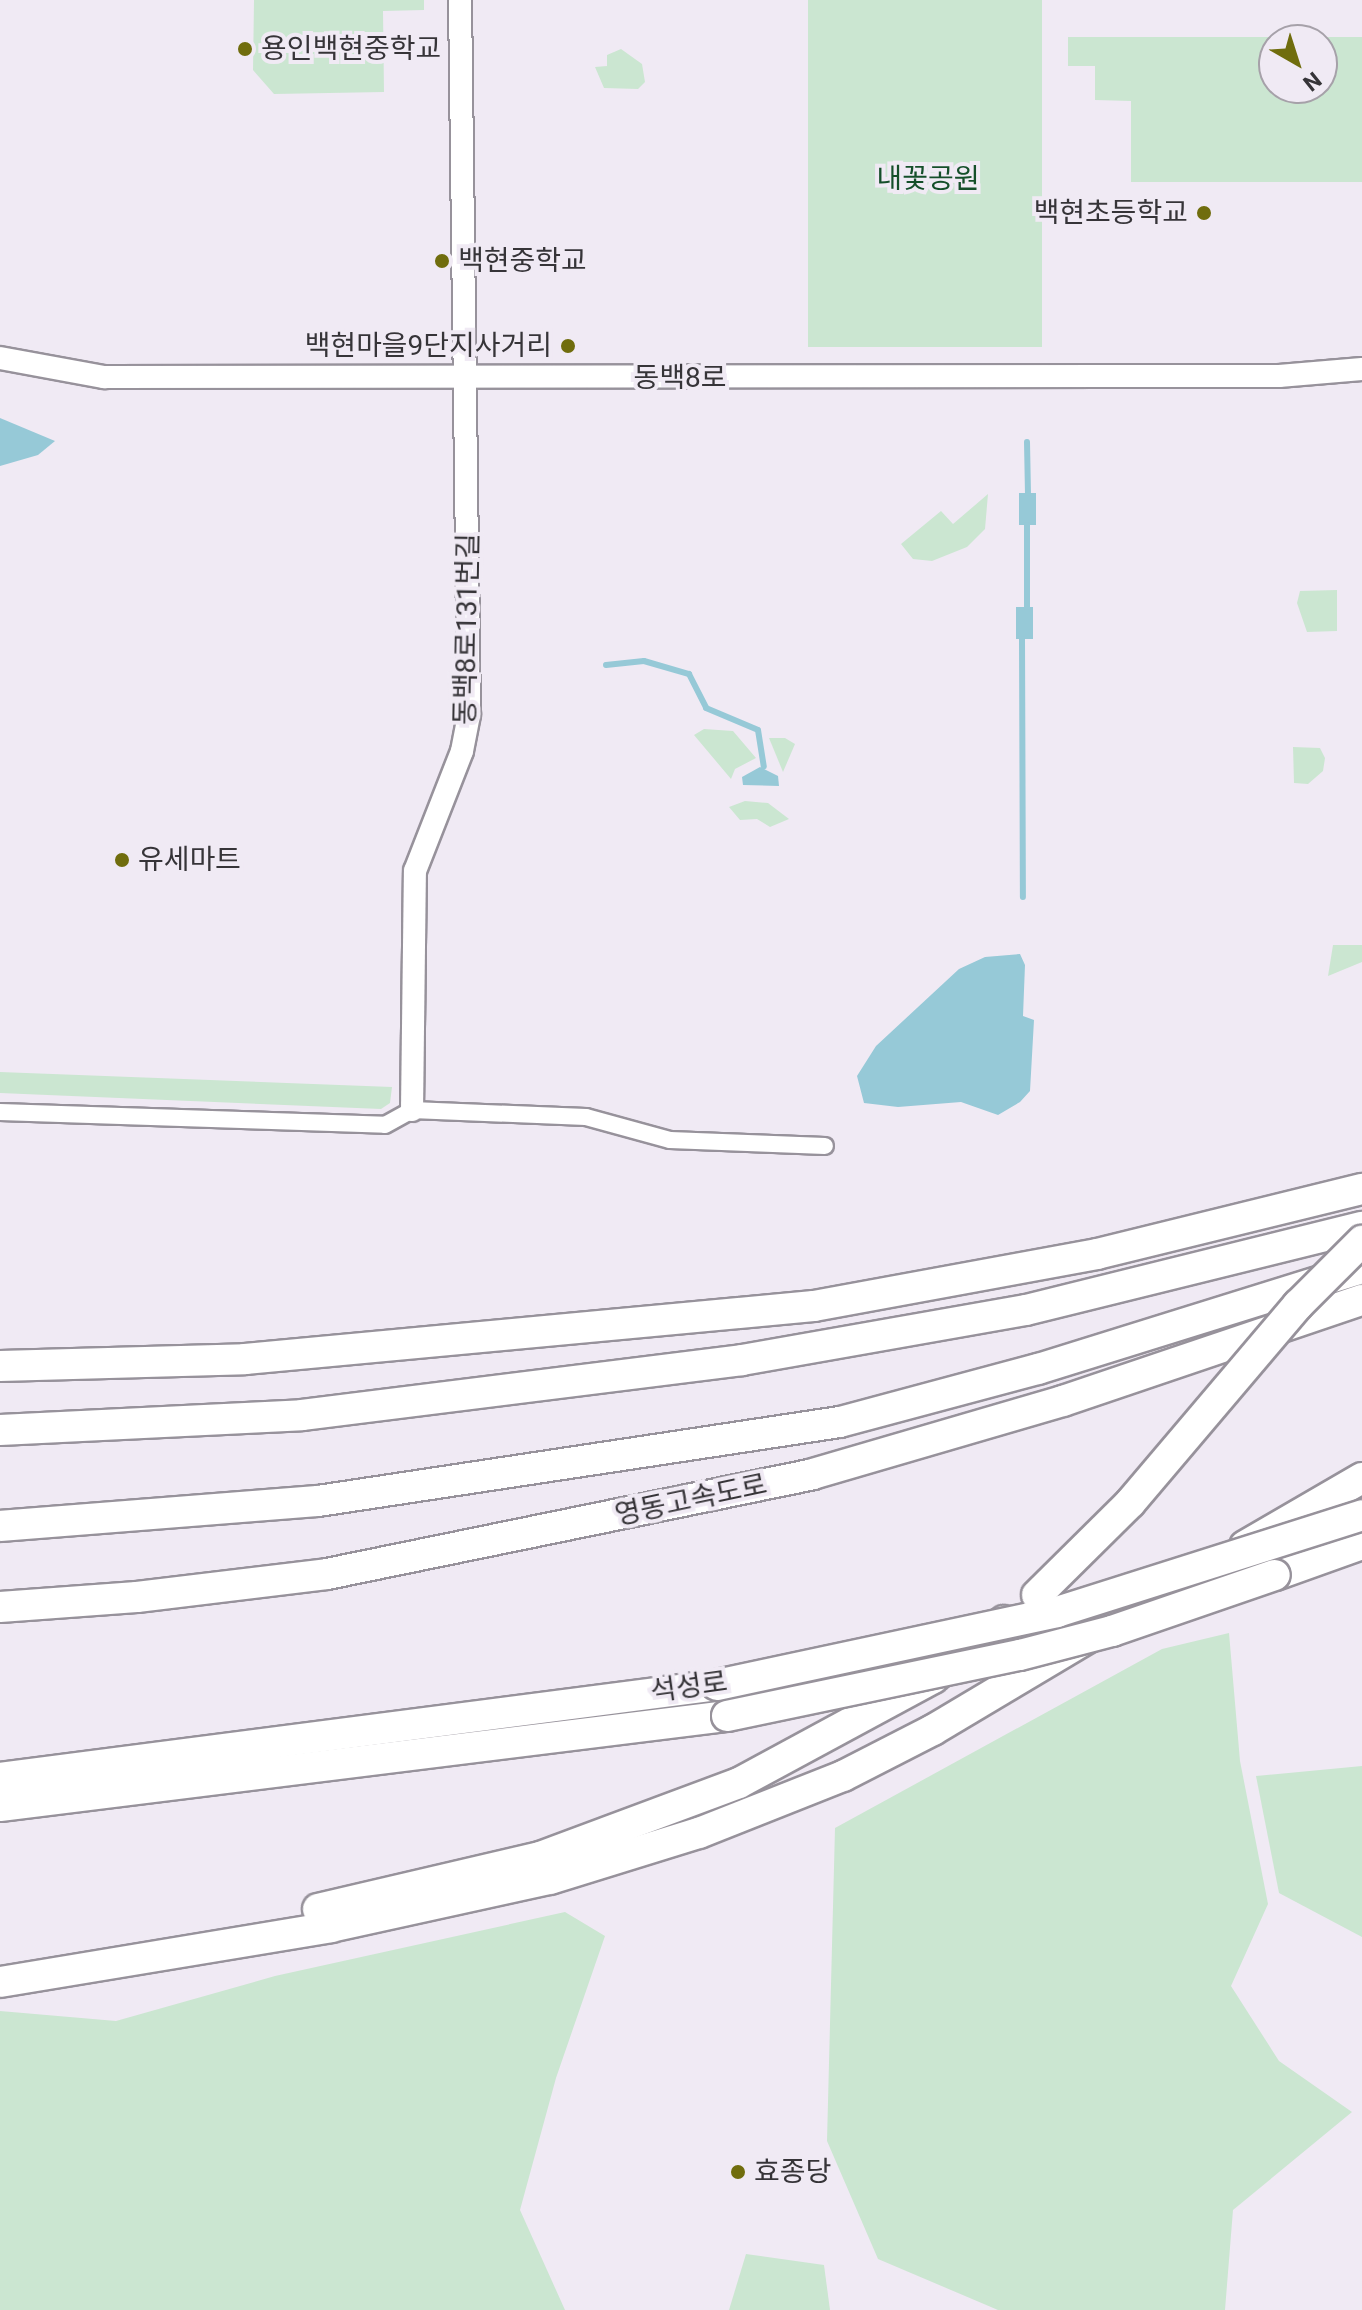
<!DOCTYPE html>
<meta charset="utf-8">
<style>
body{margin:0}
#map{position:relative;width:1362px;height:2310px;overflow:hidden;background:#f0eaf4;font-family:Roboto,"Noto Sans KR",sans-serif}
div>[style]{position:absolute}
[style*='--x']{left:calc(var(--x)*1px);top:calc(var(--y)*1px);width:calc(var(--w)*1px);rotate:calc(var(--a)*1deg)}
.green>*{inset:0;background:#cbe6d1;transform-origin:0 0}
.water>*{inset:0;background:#96c9d7;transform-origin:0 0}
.stream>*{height:6px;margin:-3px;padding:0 3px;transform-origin:3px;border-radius:3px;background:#96c9d7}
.roads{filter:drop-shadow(2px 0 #97929b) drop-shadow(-2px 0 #97929b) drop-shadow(0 2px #97929b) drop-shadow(0 -2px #97929b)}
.street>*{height:16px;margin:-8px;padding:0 8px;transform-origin:8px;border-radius:8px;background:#fff}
.secondary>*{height:22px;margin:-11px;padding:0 11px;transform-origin:11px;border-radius:11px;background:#fff}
.highway>*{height:30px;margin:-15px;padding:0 15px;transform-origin:15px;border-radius:15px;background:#fff}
.bridges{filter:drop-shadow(2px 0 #97929b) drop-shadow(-2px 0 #97929b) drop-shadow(0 2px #97929b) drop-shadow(0 -2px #97929b)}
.highway-bridge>*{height:30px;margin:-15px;padding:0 15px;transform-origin:15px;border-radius:15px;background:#fff}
.dots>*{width:22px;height:22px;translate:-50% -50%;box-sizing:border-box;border:4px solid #f0eaf4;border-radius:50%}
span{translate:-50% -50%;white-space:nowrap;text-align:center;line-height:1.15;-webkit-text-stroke:8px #f0eaf4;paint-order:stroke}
.poi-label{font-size:28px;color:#363438}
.left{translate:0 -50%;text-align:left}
.right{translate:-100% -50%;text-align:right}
.park-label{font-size:28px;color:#154f2a}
.street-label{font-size:28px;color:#363438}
.north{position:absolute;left:1258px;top:24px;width:80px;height:80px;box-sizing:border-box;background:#f0eaf4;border:2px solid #a6a1a9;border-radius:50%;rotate:141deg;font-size:22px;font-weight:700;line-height:32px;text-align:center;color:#363438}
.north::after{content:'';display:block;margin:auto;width:28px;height:36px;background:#706d0d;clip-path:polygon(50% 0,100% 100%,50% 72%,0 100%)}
</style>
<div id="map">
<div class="green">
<i style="clip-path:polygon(254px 0,424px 0,424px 10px,383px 11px,384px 92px,274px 94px,253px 70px)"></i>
<i style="left:808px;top:0;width:234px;height:347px"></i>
<i style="clip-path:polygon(evenodd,1068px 37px,1362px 37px,1362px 182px,1131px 182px,1131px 101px,1095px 100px,1095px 66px,1068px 66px,1068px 37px,1274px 40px,1322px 40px,1322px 88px,1274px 88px,1274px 40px)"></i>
<i style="clip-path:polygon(621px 49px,642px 64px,645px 82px,638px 89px,604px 88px,595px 67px,607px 66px,607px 55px)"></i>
<i style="clip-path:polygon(988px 494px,985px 529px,967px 547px,932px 561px,913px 559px,901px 544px,941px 511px,953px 524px)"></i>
<i style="clip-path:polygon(1337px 590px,1337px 631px,1307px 632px,1297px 603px,1300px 591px)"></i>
<i style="clip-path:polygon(704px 729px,733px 731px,756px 758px,735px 769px,731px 779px,694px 735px)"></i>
<i style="clip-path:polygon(769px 738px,785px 738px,795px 744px,783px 772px)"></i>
<i style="clip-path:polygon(1293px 747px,1320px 748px,1325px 758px,1323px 771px,1308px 784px,1294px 783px)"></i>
<i style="clip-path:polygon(745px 801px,768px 803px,789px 819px,770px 827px,757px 819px,740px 820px,729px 807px)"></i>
<i style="clip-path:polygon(1333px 945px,1362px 945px,1362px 962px,1328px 976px)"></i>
<i style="clip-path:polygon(0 1072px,392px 1087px,390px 1103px,381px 1109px,0 1093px)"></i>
<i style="clip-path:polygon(1229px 1633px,1240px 1761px,1268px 1904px,1231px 1986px,1279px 2061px,1352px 2112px,1233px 2210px,1225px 2310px,998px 2310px,878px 2259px,827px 2141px,835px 1828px,1162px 1649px)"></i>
<i style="clip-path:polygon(1362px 1766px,1362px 1937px,1279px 1893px,1256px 1776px)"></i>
<i style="clip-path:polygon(565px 1912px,605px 1936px,556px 2078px,520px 2210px,565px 2310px,0 2310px,0 2011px,116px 2021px,275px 1976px)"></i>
<i style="clip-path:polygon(746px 2254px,824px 2265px,830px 2310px,729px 2310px)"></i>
</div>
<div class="water">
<i style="clip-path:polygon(0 418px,55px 441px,38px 455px,0 466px)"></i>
<i style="left:1019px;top:493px;width:17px;height:32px"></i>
<i style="left:1016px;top:607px;width:17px;height:32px"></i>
<i style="clip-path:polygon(760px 767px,778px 776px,779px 786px,743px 785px,742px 777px)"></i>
<i style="clip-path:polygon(1020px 954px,1025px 965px,1023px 1016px,1034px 1020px,1030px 1091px,1020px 1102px,998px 1115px,961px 1102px,898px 1107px,864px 1103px,857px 1076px,876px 1046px,959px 969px,985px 957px)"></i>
</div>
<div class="stream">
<i style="--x:1027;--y:442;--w:51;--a:88.9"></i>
<i style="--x:1027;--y:607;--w:82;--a:-90"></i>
<i style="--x:1022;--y:639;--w:258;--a:89.8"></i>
<i style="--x:606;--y:665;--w:38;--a:-6"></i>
<i style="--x:644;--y:661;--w:47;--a:16.1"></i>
<i style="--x:689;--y:674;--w:38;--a:63"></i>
<i style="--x:706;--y:708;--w:56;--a:22.9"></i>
<i style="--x:758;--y:730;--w:37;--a:81"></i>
</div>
<div class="roads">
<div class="street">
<i style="--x:0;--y:1112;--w:385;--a:1.9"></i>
<i style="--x:385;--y:1125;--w:31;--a:-29"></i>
<i style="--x:412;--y:1110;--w:174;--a:2.3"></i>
<i style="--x:586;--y:1117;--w:87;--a:15.3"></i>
<i style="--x:670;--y:1140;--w:155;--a:2.2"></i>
</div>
<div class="secondary">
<i style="--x:0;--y:358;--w:106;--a:10.4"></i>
<i style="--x:104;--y:377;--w:1175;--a:-0.05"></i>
<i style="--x:1279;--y:376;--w:83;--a:-4.8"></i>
<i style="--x:412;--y:1110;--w:239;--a:-89.3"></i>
<i style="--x:415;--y:871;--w:129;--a:-68.6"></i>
<i style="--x:462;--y:751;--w:38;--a:-79"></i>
<i style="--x:469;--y:714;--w:714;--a:-90.72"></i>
</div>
<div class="highway">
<i style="--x:0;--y:1366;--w:245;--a:-1.6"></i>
<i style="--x:245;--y:1359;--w:571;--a:-5.32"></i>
<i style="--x:814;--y:1306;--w:288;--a:-10.4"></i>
<i style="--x:1097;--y:1254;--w:273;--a:-13.8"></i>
<i style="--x:0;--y:1430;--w:302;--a:-2.8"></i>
<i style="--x:302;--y:1415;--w:443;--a:-7.1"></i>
<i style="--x:742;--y:1360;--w:288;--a:-10"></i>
<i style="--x:1026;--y:1310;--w:346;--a:-13.9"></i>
<i style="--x:0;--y:1526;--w:319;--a:-4.5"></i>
<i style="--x:318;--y:1501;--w:528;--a:-8.61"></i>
<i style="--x:840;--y:1422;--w:205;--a:-15"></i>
<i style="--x:1038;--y:1369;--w:339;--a:-17.3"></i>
<i style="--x:1245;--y:1546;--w:135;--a:-30.2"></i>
<i style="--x:1275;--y:1575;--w:92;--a:-19.6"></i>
<i style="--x:0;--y:1607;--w:137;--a:-4.2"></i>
<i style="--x:137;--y:1597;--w:191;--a:-6.9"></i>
<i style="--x:327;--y:1574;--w:496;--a:-11.6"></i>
<i style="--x:813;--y:1474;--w:260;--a:-16.3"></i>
<i style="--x:1063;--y:1401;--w:316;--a:-18.7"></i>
<i style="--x:0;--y:1778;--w:723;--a:-7.39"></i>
<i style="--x:0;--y:1806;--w:733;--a:-7.06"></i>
<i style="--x:318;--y:1909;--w:228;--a:-13.2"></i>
<i style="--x:540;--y:1857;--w:212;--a:-20.4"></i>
<i style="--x:739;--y:1783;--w:221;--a:-28.4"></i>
<i style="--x:933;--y:1678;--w:91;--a:-38.8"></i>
<i style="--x:0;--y:1982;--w:336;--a:-9.4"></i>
<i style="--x:331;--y:1927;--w:224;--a:-12.4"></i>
<i style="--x:550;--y:1879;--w:156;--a:-17.2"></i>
<i style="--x:699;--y:1833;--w:155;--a:-21.6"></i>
<i style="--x:843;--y:1776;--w:101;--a:-27.1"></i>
<i style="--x:933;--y:1730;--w:303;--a:-30.8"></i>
</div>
</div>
<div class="bridges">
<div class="highway-bridge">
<i style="--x:1037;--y:1595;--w:131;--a:-44.7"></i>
<i style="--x:1130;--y:1503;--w:260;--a:-49.7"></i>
<i style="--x:1298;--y:1305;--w:91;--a:-45"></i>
<i style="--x:717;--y:1685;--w:348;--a:-12.1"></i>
<i style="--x:1057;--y:1612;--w:320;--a:-17.6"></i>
<i style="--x:727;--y:1716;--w:299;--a:-11.8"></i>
<i style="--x:1020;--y:1655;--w:95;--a:-14.6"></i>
<i style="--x:1112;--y:1631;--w:172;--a:-19"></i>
</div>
</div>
<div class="dots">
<i style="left:245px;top:49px;background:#706d0d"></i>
<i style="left:1204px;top:213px;background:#706d0d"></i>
<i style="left:442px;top:261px;background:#706d0d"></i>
<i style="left:568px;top:346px;background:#706d0d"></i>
<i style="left:122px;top:860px;background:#706d0d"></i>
<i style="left:738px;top:2172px;background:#706d0d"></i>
</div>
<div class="poi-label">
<span class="left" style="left:261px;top:49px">용인백현중학교</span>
<span class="right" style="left:1188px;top:213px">백현초등학교</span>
<span class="left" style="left:458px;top:261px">백현중학교</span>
<span class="right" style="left:552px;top:346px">백현마을9단지사거리</span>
<span class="left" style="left:138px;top:860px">유세마트</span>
<span class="left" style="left:754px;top:2172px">효종당</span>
</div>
<div class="park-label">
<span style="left:928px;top:179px">내꽃공원</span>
</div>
<div class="street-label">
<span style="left:680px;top:378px">동백8로</span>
<span style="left:467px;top:629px;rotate:-89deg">동백8로131번길</span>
<span style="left:691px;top:1500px;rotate:-12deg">영동고속도로</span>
<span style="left:689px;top:1687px;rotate:-8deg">석성로</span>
</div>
<div class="north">N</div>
</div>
